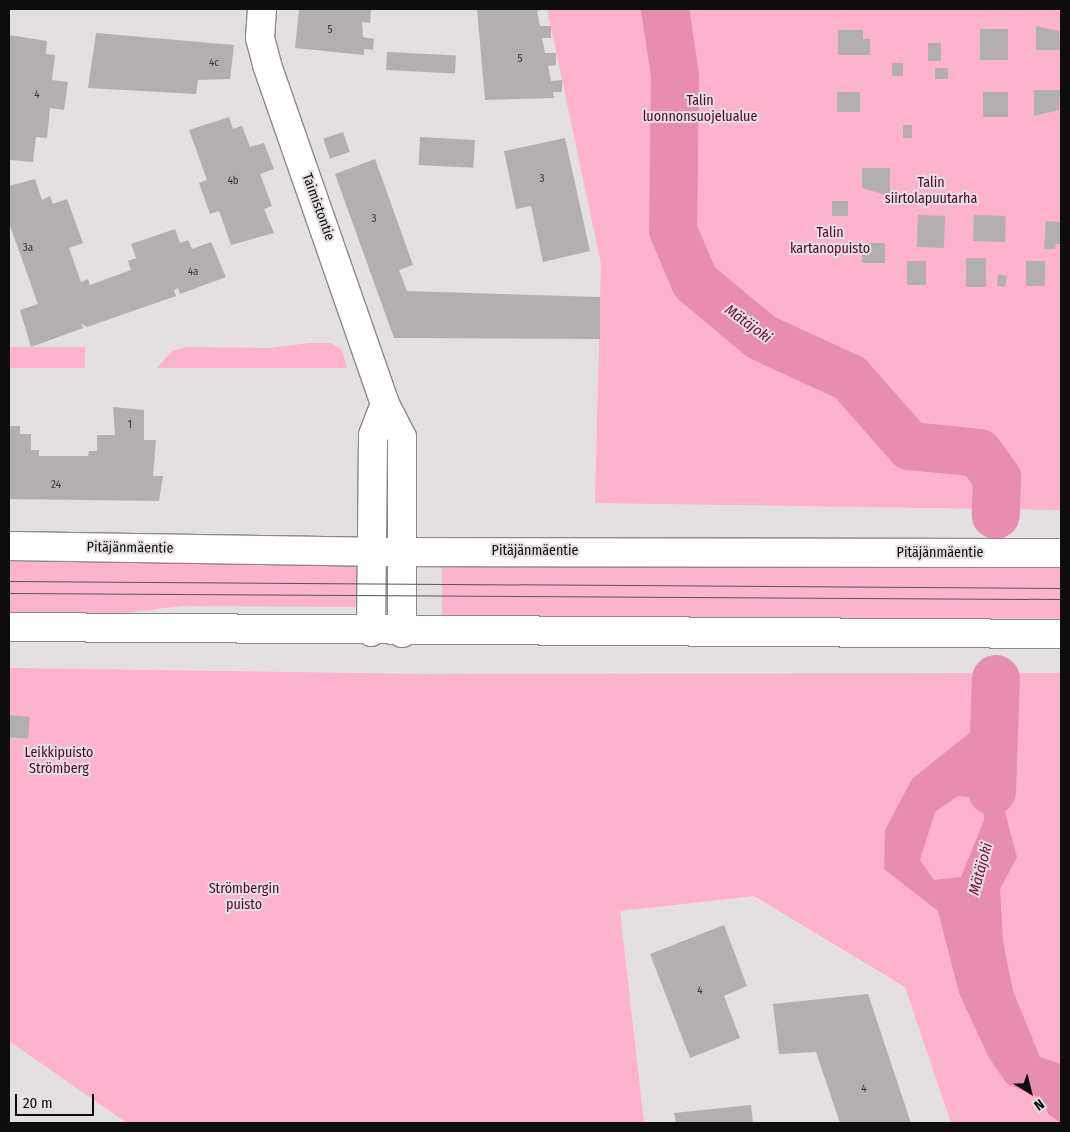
<!DOCTYPE html>
<meta charset="utf-8">
<style>
body{margin:0}
#map{position:relative;width:1070px;height:1132px;overflow:hidden;background:#e4dfe0;font-family:"Fira Sans Condensed",sans-serif}
div>[style]{position:absolute}
[style*='--x']{left:calc(var(--x)*1px);top:calc(var(--y)*1px);width:calc(var(--w)*1px);rotate:calc(var(--a)*1deg)}
.green>*{inset:0;background:#fdb2ce;transform-origin:0 0}
.water>*{inset:0;background:#e78db0}
.river>*{height:48px;margin:-24px;padding:0 24px;transform-origin:24px;border-radius:24px;background:#e78db0}
.building>*{inset:0;background:#b3afb1;transform-origin:0 0}
.roads{filter:drop-shadow(1px 0 #8d898a) drop-shadow(-1px 0 #8d898a) drop-shadow(0 1px #8d898a) drop-shadow(0 -1px #8d898a)}
.street>*{height:28px;margin:-14px;padding:0 14px;transform-origin:14px;border-radius:14px;background:#fff}
.secondary>*{height:28px;margin:-14px;padding:0 14px;transform-origin:14px;border-radius:14px;background:#fff}
.tram>*{height:1px;margin:-0.5px;padding:0 0.5px;transform-origin:0.5px;border-radius:0.5px;background:#585556}
span{translate:-50% -50%;white-space:nowrap;text-align:center;line-height:1.15;-webkit-text-stroke:4px #e4dfe0;paint-order:stroke}
.number-label{font-size:11px;color:#373636}
.number-label span{-webkit-text-stroke-width:0}
.park-label{font-size:14px;color:#54032f}
.street-label{font-size:14px;color:#0e0d0d}
.water-label{font-size:15px;color:#750743;font-style:italic}
.frame{position:absolute;inset:0;border:10px solid #0e0d0d;pointer-events:none}
.north{position:absolute;left:1005px;top:1067px;width:50px;height:50px;-webkit-text-stroke:4px #e4dfe0;paint-order:stroke;rotate:144deg;font-size:14px;font-weight:700;line-height:20px;text-align:center;color:#0e0d0d}
.north::after{content:'';display:block;margin:auto;width:18px;height:22px;background:#0e0d0d;clip-path:polygon(50% 0,100% 100%,50% 72%,0 100%)}
.scale{position:absolute;left:15px;top:1094px;width:79px;height:22px;box-sizing:border-box;border:2px solid #0e0d0d;border-top:0;padding-left:6px;font-size:15px;line-height:18px;white-space:nowrap;color:#0e0d0d;-webkit-text-stroke:4px #e4dfe0;paint-order:stroke}
</style>
<div id="map">
<div class="green">
<i style="clip-path:polygon(547px 9px,1061px 9px,1061px 510px,595px 503px,601px 264px)"></i>
<i style="clip-path:polygon(310px 343px,331px 343px,342px 350px,347px 368px,157px 368px,172px 351px,187px 347px,269px 348px)"></i>
<i style="left:9px;top:347px;width:76px;height:21px"></i>
<i style="clip-path:polygon(9px 561px,359px 566px,358px 607px,182px 606px,107px 615px,9px 614px)"></i>
<i style="left:442px;top:565px;width:619px;height:55px"></i>
<i style="clip-path:polygon(9px 668px,425px 674px,1061px 673px,1061px 1123px,951px 1123px,905px 987px,754px 896px,620px 911px,644px 1123px,127px 1123px,9px 1041px)"></i>
</div>
<div class="water">
<i style="clip-path:polygon(evenodd,1014px 726px,1001px 797px,1017px 857px,1000px 889px,1003px 941px,1013px 991px,1040px 1057px,1061px 1064px,1061px 1123px,1049px 1115px,1041px 1098px,1007px 1084px,989px 1058px,959px 993px,938px 911px,884px 869px,885px 830px,912px 779px,977px 727px,1014px 726px,958px 796px,983px 798px,984px 820px,961px 877px,934px 880px,920px 860px,935px 812px,958px 796px)"></i>
</div>
<div class="river">
<i style="--x:665;--y:9;--w:67;--a:81.4"></i>
<i style="--x:675;--y:75;--w:155;--a:90.7"></i>
<i style="--x:673;--y:230;--w:56;--a:67.1"></i>
<i style="--x:695;--y:282;--w:86;--a:39.8"></i>
<i style="--x:761;--y:337;--w:98;--a:24.7"></i>
<i style="--x:850;--y:378;--w:91;--a:48.6"></i>
<i style="--x:910;--y:446;--w:69;--a:5.8"></i>
<i style="--x:979;--y:453;--w:31;--a:54"></i>
<i style="--x:997;--y:478;--w:37;--a:92"></i>
<i style="--x:992;--y:791;--w:112;--a:-88"></i>
</div>
<div class="building">
<i style="clip-path:polygon(299px 9px,371px 10px,370px 23px,362px 22px,363px 37px,374px 39px,373px 50px,364px 49px,364px 55px,295px 48px)"></i>
<i style="clip-path:polygon(477px 9px,545px 9px,537px 11px,540px 26px,551px 26px,551px 38px,542px 38px,545px 53px,556px 53px,556px 65px,548px 66px,551px 81px,562px 80px,562px 92px,553px 92px,554px 98px,485px 100px)"></i>
<i style="clip-path:polygon(1036px 26px,1059px 31px,1060px 50px,1036px 50px)"></i>
<i style="left:980px;top:29px;width:28px;height:31px"></i>
<i style="clip-path:polygon(838px 30px,863px 30px,863px 39px,870px 39px,870px 55px,838px 55px)"></i>
<i style="clip-path:polygon(96px 33px,234px 45px,230px 79px,198px 80px,196px 94px,88px 88px)"></i>
<i style="clip-path:polygon(9px 35px,47px 41px,46px 54px,55px 55px,52px 80px,68px 82px,64px 110px,50px 108px,47px 138px,36px 137px,33px 162px,10px 160px,9px 154px)"></i>
<i style="left:928px;top:43px;width:13px;height:18px"></i>
<i style="left:387px;top:52px;width:69px;height:18px;rotate:3deg"></i>
<i style="left:892px;top:63px;width:11px;height:13px"></i>
<i style="left:948px;top:68px;width:11px;height:13px;rotate:90deg"></i>
<i style="clip-path:polygon(1034px 90px,1060px 90px,1059px 110px,1034px 116px)"></i>
<i style="left:837px;top:92px;width:23px;height:20px"></i>
<i style="left:983px;top:92px;width:25px;height:25px"></i>
<i style="clip-path:polygon(229px 117px,233px 129px,242px 126px,250px 147px,264px 143px,274px 169px,260px 174px,272px 206px,264px 209px,274px 233px,231px 245px,219px 211px,210px 214px,199px 183px,207px 180px,189px 130px)"></i>
<i style="left:903px;top:125px;width:9px;height:13px"></i>
<i style="left:343px;top:132px;width:21px;height:21px;rotate:71deg"></i>
<i style="left:420px;top:137px;width:55px;height:28px;rotate:3deg"></i>
<i style="clip-path:polygon(565px 138px,590px 251px,543px 262px,531px 206px,516px 209px,504px 151px)"></i>
<i style="clip-path:polygon(375px 159px,413px 265px,399px 270px,407px 291px,600px 297px,600px 339px,394px 338px,335px 174px)"></i>
<i style="clip-path:polygon(862px 168px,890px 168px,890px 196px,862px 188px)"></i>
<i style="clip-path:polygon(35px 179px,42px 200px,50px 196px,53px 204px,67px 199px,83px 243px,69px 248px,81px 282px,88px 279px,90px 285px,131px 270px,128px 261px,136px 258px,131px 244px,175px 229px,180px 243px,188px 240px,192px 249px,211px 242px,226px 277px,180px 294px,178px 288px,174px 290px,176px 296px,87px 327px,81px 323px,83px 328px,31px 347px,20px 310px,38px 304px,9px 223px,9px 186px)"></i>
<i style="left:832px;top:201px;width:16px;height:15px"></i>
<i style="left:918px;top:215px;width:27px;height:32px;rotate:2deg"></i>
<i style="left:974px;top:215px;width:32px;height:26px;rotate:2deg"></i>
<i style="clip-path:polygon(1046px 221px,1061px 222px,1061px 244px,1056px 244px,1055px 249px,1044px 249px)"></i>
<i style="left:862px;top:243px;width:23px;height:20px"></i>
<i style="left:966px;top:258px;width:20px;height:29px"></i>
<i style="left:926px;top:261px;width:24px;height:19px;rotate:90deg"></i>
<i style="left:1026px;top:261px;width:19px;height:25px"></i>
<i style="clip-path:polygon(998px 274px,1007px 276px,1005px 287px,997px 286px)"></i>
<i style="clip-path:polygon(113px 407px,144px 410px,144px 440px,156px 440px,153px 476px,163px 476px,159px 501px,9px 499px,9px 426px,20px 426px,20px 434px,31px 434px,31px 450px,39px 450px,39px 456px,88px 456px,89px 451px,97px 451px,97px 435px,115px 435px)"></i>
<i style="left:9px;top:715px;width:21px;height:22px;rotate:5deg"></i>
<i style="clip-path:polygon(724px 925px,747px 986px,724px 996px,740px 1038px,690px 1058px,650px 954px)"></i>
<i style="clip-path:polygon(868px 994px,911px 1123px,840px 1123px,816px 1052px,779px 1054px,773px 1004px)"></i>
<i style="clip-path:polygon(751px 1105px,753px 1123px,676px 1123px,674px 1113px)"></i>
</div>
<div class="roads">
<div class="street">
<i style="--x:262;--y:9;--w:29;--a:94"></i>
<i style="--x:260;--y:38;--w:28;--a:75"></i>
<i style="--x:267;--y:65;--w:359;--a:70.8"></i>
<i style="--x:385;--y:404;--w:37;--a:63"></i>
<i style="--x:402;--y:437;--w:196;--a:90"></i>
<i style="--x:371;--y:632;--w:197;--a:-89.4"></i>
<i style="--x:373;--y:435;--w:33;--a:-69"></i>
</div>
<div class="secondary">
<i style="--x:9;--y:546;--w:363;--a:0.9"></i>
<i style="--x:372;--y:552;--w:689;--a:0.08"></i>
<i style="--x:9;--y:627;--w:1052;--a:0.38"></i>
</div>
</div>
<div class="tram">
<i style="--x:9;--y:581;--w:1052;--a:0.38"></i>
<i style="--x:9;--y:593;--w:1052;--a:0.33"></i>
</div>
<div class="number-label">
<span style="left:330px;top:30px">5</span>
<span style="left:520px;top:59px">5</span>
<span style="left:214px;top:63px">4c</span>
<span style="left:37px;top:95px">4</span>
<span style="left:542px;top:179px">3</span>
<span style="left:233px;top:181px">4b</span>
<span style="left:374px;top:219px">3</span>
<span style="left:28px;top:248px">3a</span>
<span style="left:193px;top:272px">4a</span>
<span style="left:130px;top:425px">1</span>
<span style="left:56px;top:485px">24</span>
<span style="left:700px;top:991px">4</span>
<span style="left:864px;top:1089px">4</span>
</div>
<div class="park-label">
<span style="left:700px;top:109px">Talin<br>luonnonsuojelualue</span>
<span style="left:931px;top:191px">Talin<br>siirtolapuutarha</span>
<span style="left:830px;top:241px">Talin<br>kartanopuisto</span>
<span style="left:59px;top:761px">Leikkipuisto<br>Strömberg</span>
<span style="left:244px;top:897px">Strömbergin<br>puisto</span>
</div>
<div class="street-label">
<span style="left:318px;top:207px;rotate:70deg">Taimistontie</span>
<span style="left:130px;top:548px;rotate:1deg">Pitäjänmäentie</span>
<span style="left:535px;top:551px">Pitäjänmäentie</span>
<span style="left:940px;top:553px">Pitäjänmäentie</span>
</div>
<div class="water-label">
<span style="left:748px;top:324px;rotate:36deg">Mätäjoki</span>
<span style="left:981px;top:869px;rotate:-75deg">Mätäjoki</span>
</div>
<div class="frame"></div>
<div class="north">N</div>
<div class="scale">20 m</div>
</div>
